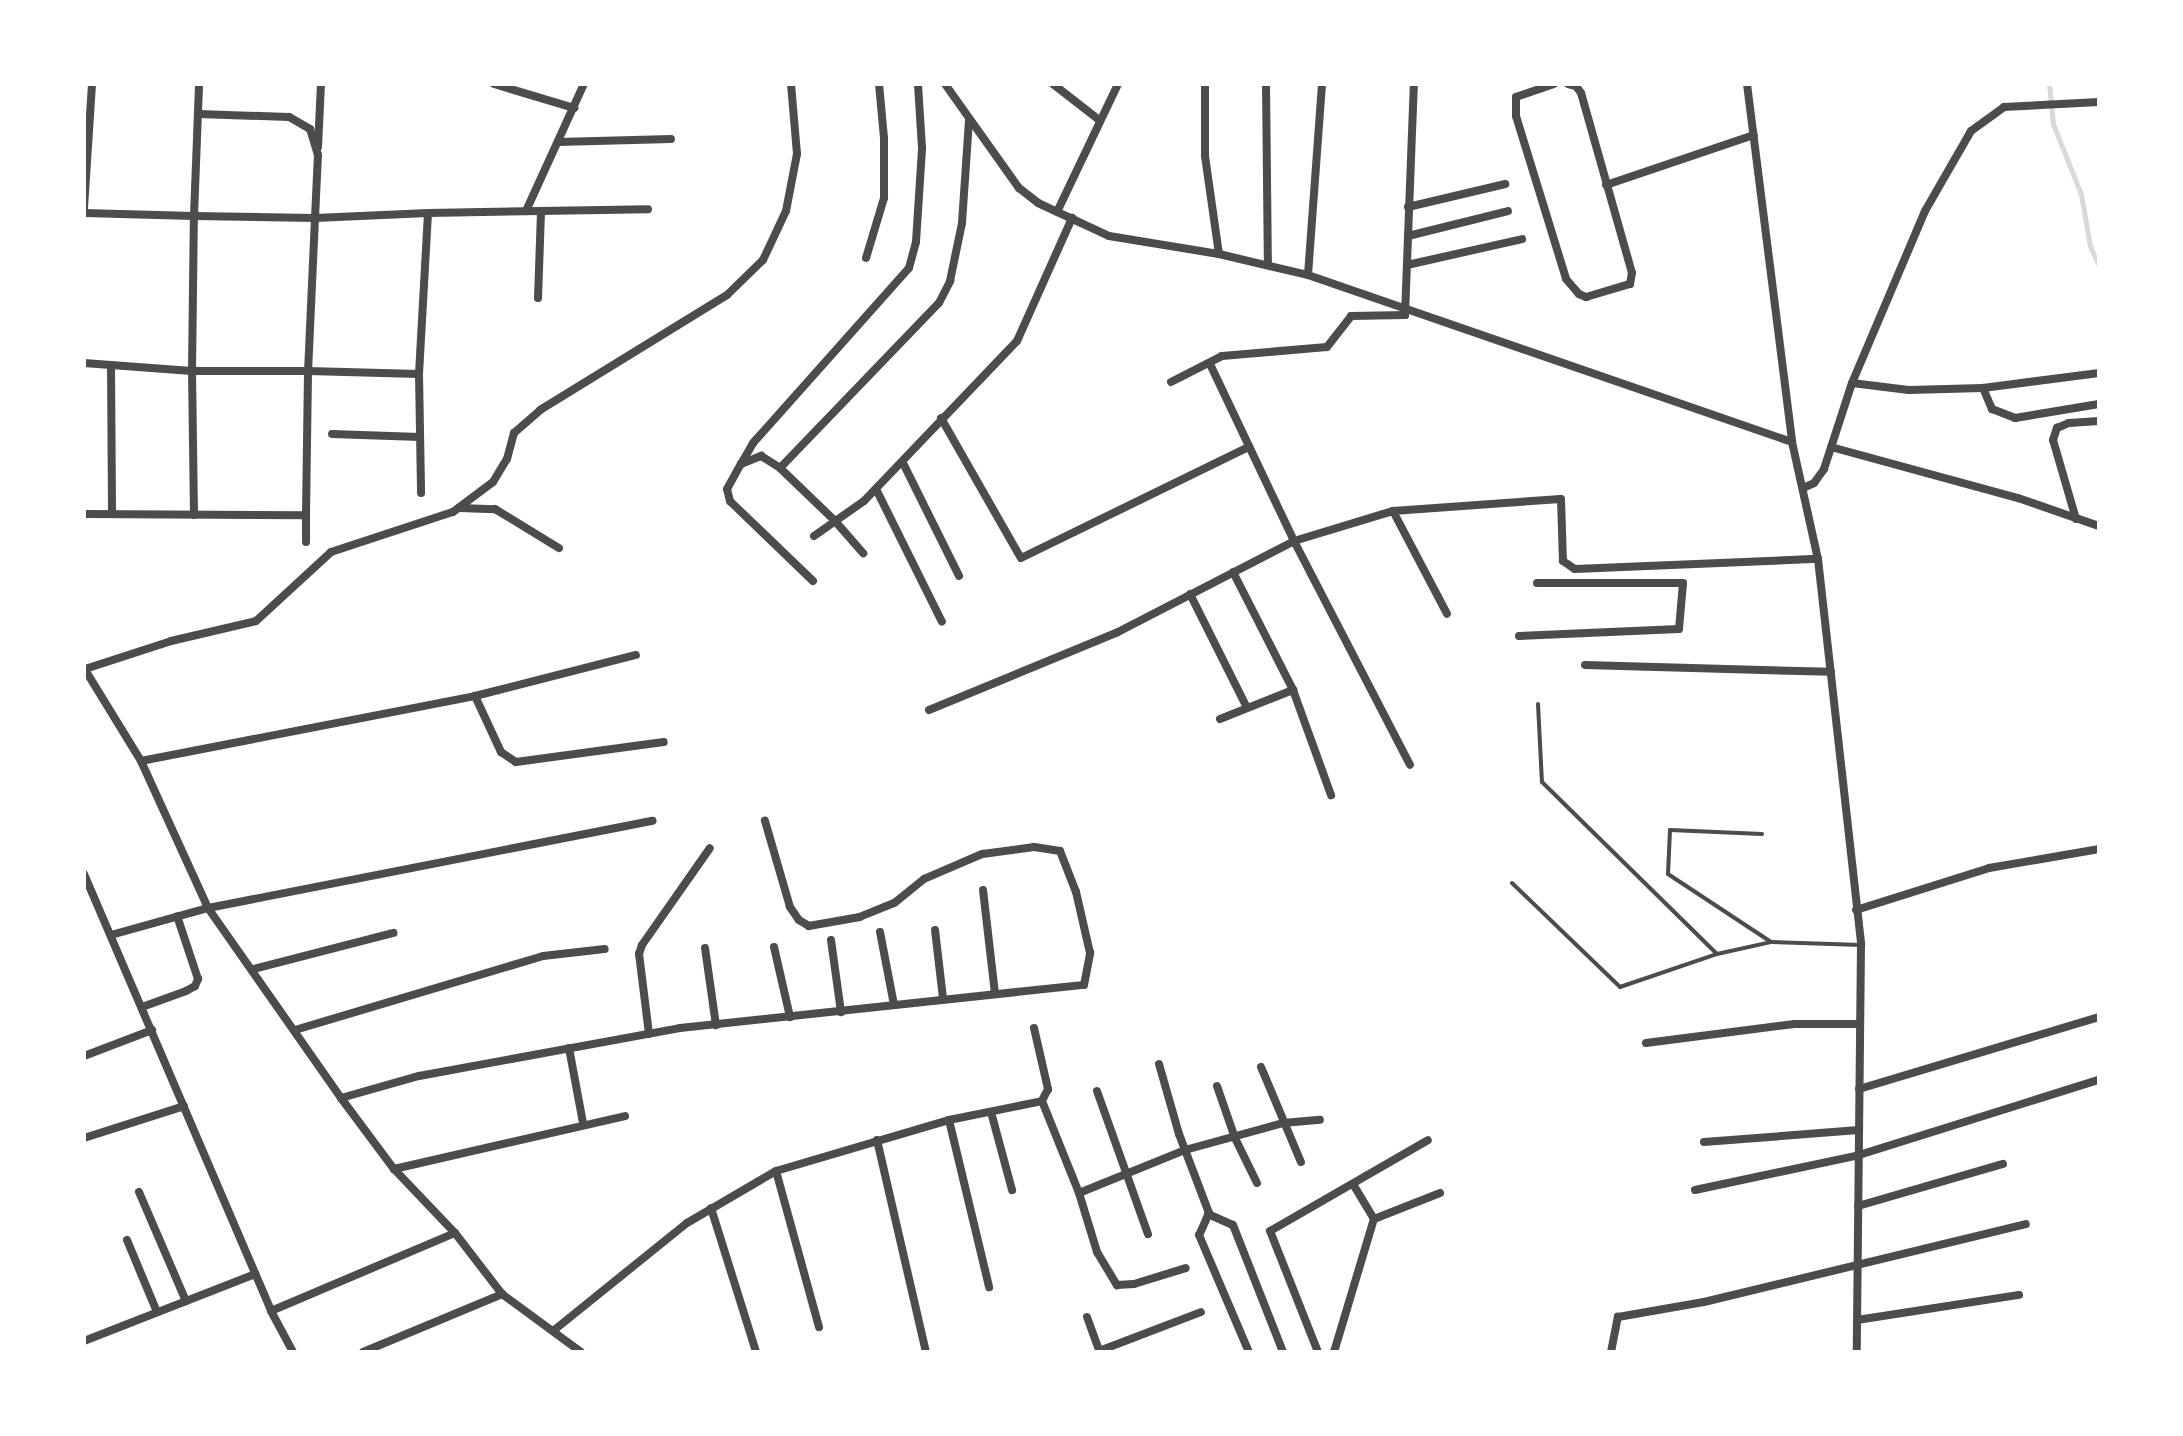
<!DOCTYPE html>
<style>
body{margin:0}
#map{position:relative;width:2183px;height:1436px;overflow:hidden;background:#fff;font-family:"DM Sans",sans-serif}
div>[style]{position:absolute}
[style*='--x']{left:calc(var(--x)*1px);top:calc(var(--y)*1px);width:calc(var(--w)*1px);rotate:calc(var(--a)*1deg)}
.stream>*{height:5px;margin:-2.5px;padding:0 2.5px;transform-origin:2.5px;border-radius:2.5px;background:#d9d9d9}
.service>*{height:4px;margin:-2px;padding:0 2px;transform-origin:2px;border-radius:2px;background:#4c4c4c}
.minor>*{height:8px;margin:-4px;padding:0 4px;transform-origin:4px;border-radius:4px;background:#4c4c4c}
span{translate:-50% -50%;white-space:nowrap;text-align:center;line-height:1.15;-webkit-text-stroke:6px #fff;paint-order:stroke}
.frame{position:absolute;inset:0;border:86px solid #fff;pointer-events:none}
</style>
<div id="map">
<div class="stream">
<i style="--x:2049;--y:84;--w:40;--a:84.3"></i>
<i style="--x:2053;--y:124;--w:75;--a:68.2"></i>
<i style="--x:2081;--y:194;--w:53;--a:80.2"></i>
<i style="--x:2090;--y:246;--w:22;--a:66"></i>
</div>
<div class="service">
<i style="--x:1538;--y:704;--w:78;--a:87.1"></i>
<i style="--x:1542;--y:782;--w:245;--a:44.5"></i>
<i style="--x:1762;--y:834;--w:92;--a:-177.5"></i>
<i style="--x:1670;--y:830;--w:44;--a:92.6"></i>
<i style="--x:1668;--y:874;--w:123;--a:33.4"></i>
<i style="--x:1512;--y:883;--w:150;--a:43.9"></i>
<i style="--x:1620;--y:987;--w:102;--a:-18.8"></i>
<i style="--x:1717;--y:954;--w:55;--a:-12.5"></i>
<i style="--x:1771;--y:942;--w:90;--a:1.9"></i>
</div>
<div class="minor">
<i style="--x:494;--y:84;--w:84;--a:16.7"></i>
<i style="--x:945;--y:84;--w:128;--a:54.6"></i>
<i style="--x:1019;--y:188;--w:24;--a:38"></i>
<i style="--x:1038;--y:203;--w:78;--a:24.9"></i>
<i style="--x:1109;--y:236;--w:111;--a:9.3"></i>
<i style="--x:1219;--y:254;--w:91;--a:13.3"></i>
<i style="--x:1308;--y:275;--w:512;--a:19.04"></i>
<i style="--x:1053;--y:84;--w:58;--a:38"></i>
<i style="--x:1205;--y:84;--w:72;--a:90"></i>
<i style="--x:1205;--y:156;--w:99;--a:81.9"></i>
<i style="--x:1266;--y:84;--w:181;--a:89.4"></i>
<i style="--x:1554;--y:84;--w:40;--a:161.1"></i>
<i style="--x:1516;--y:97;--w:19;--a:90"></i>
<i style="--x:1516;--y:116;--w:170;--a:72.9"></i>
<i style="--x:1566;--y:279;--w:20;--a:49"></i>
<i style="--x:1579;--y:294;--w:8;--a:23"></i>
<i style="--x:1586;--y:297;--w:46;--a:-16.5"></i>
<i style="--x:1630;--y:284;--w:11;--a:-80"></i>
<i style="--x:1632;--y:273;--w:187;--a:-105.8"></i>
<i style="--x:1581;--y:93;--w:9;--a:-126"></i>
<i style="--x:1576;--y:86;--w:8;--a:-166"></i>
<i style="--x:1747;--y:84;--w:361;--a:82.8"></i>
<i style="--x:1792;--y:442;--w:120;--a:77.5"></i>
<i style="--x:1818;--y:559;--w:388;--a:83.6"></i>
<i style="--x:1861;--y:945;--w:407;--a:90.6"></i>
<i style="--x:558;--y:142;--w:113;--a:-1.5"></i>
<i style="--x:318;--y:147;--w:63;--a:-87.3"></i>
<i style="--x:1606;--y:185;--w:156;--a:-18.7"></i>
<i style="--x:1408;--y:207;--w:100;--a:-13.3"></i>
<i style="--x:84;--y:208;--w:124;--a:-86.3"></i>
<i style="--x:526;--y:211;--w:140;--a:-65.5"></i>
<i style="--x:1057;--y:212;--w:142;--a:-64.5"></i>
<i style="--x:84;--y:213;--w:110;--a:1.6"></i>
<i style="--x:194;--y:216;--w:132;--a:-87.8"></i>
<i style="--x:428;--y:213;--w:220;--a:-1"></i>
<i style="--x:194;--y:216;--w:121;--a:0.9"></i>
<i style="--x:315;--y:218;--w:153;--a:92.6"></i>
<i style="--x:308;--y:371;--w:116;--a:180"></i>
<i style="--x:192;--y:371;--w:155;--a:-89.3"></i>
<i style="--x:1408;--y:236;--w:103;--a:-14"></i>
<i style="--x:866;--y:258;--w:63;--a:-73.3"></i>
<i style="--x:884;--y:198;--w:60;--a:-90"></i>
<i style="--x:884;--y:138;--w:54;--a:-95.3"></i>
<i style="--x:1407;--y:265;--w:118;--a:-12.7"></i>
<i style="--x:1308;--y:275;--w:192;--a:-85.8"></i>
<i style="--x:538;--y:298;--w:87;--a:-88"></i>
<i style="--x:84;--y:363;--w:108;--a:4.2"></i>
<i style="--x:192;--y:371;--w:144;--a:89.2"></i>
<i style="--x:1210;--y:364;--w:196;--a:64.6"></i>
<i style="--x:1294;--y:541;--w:252;--a:62.6"></i>
<i style="--x:111;--y:365;--w:149;--a:89.6"></i>
<i style="--x:419;--y:374;--w:119;--a:89"></i>
<i style="--x:1171;--y:382;--w:57;--a:-27"></i>
<i style="--x:1222;--y:356;--w:105;--a:-4.9"></i>
<i style="--x:1327;--y:347;--w:39;--a:-52"></i>
<i style="--x:1351;--y:316;--w:54;--a:-1.1"></i>
<i style="--x:1405;--y:315;--w:231;--a:-87.8"></i>
<i style="--x:1852;--y:383;--w:57;--a:7"></i>
<i style="--x:1909;--y:390;--w:74;--a:-1.5"></i>
<i style="--x:1983;--y:388;--w:117;--a:-7.4"></i>
<i style="--x:1983;--y:388;--w:23;--a:67"></i>
<i style="--x:1992;--y:409;--w:25;--a:21"></i>
<i style="--x:2015;--y:418;--w:85;--a:-9.5"></i>
<i style="--x:941;--y:418;--w:161;--a:60.3"></i>
<i style="--x:1021;--y:558;--w:254;--a:-26"></i>
<i style="--x:332;--y:434;--w:88;--a:2"></i>
<i style="--x:1831;--y:447;--w:194;--a:15.3"></i>
<i style="--x:2018;--y:498;--w:86;--a:19.1"></i>
<i style="--x:903;--y:463;--w:126;--a:63.6"></i>
<i style="--x:741;--y:464;--w:24;--a:-60"></i>
<i style="--x:753;--y:443;--w:234;--a:-48.3"></i>
<i style="--x:909;--y:268;--w:27;--a:-75"></i>
<i style="--x:916;--y:242;--w:94;--a:-86.3"></i>
<i style="--x:922;--y:148;--w:64;--a:-93.6"></i>
<i style="--x:780;--y:468;--w:229;--a:-46.1"></i>
<i style="--x:939;--y:303;--w:25;--a:-63"></i>
<i style="--x:950;--y:281;--w:59;--a:-78.3"></i>
<i style="--x:962;--y:223;--w:104;--a:-86.1"></i>
<i style="--x:1803;--y:488;--w:12;--a:-24"></i>
<i style="--x:1814;--y:483;--w:17;--a:-54"></i>
<i style="--x:1824;--y:469;--w:90;--a:-72"></i>
<i style="--x:1852;--y:383;--w:187;--a:-67"></i>
<i style="--x:1925;--y:211;--w:92;--a:-60.1"></i>
<i style="--x:1971;--y:131;--w:41;--a:-36"></i>
<i style="--x:2004;--y:107;--w:95;--a:-3"></i>
<i style="--x:876;--y:489;--w:148;--a:63.6"></i>
<i style="--x:459;--y:508;--w:36;--a:2"></i>
<i style="--x:495;--y:509;--w:75;--a:31.4"></i>
<i style="--x:1393;--y:511;--w:116;--a:62.3"></i>
<i style="--x:84;--y:514;--w:222;--a:0.3"></i>
<i style="--x:306;--y:515;--w:144;--a:-89.2"></i>
<i style="--x:308;--y:371;--w:111;--a:1.5"></i>
<i style="--x:419;--y:374;--w:161;--a:-86.8"></i>
<i style="--x:428;--y:213;--w:113;--a:177.5"></i>
<i style="--x:315;--y:218;--w:63;--a:-87.3"></i>
<i style="--x:318;--y:155;--w:27;--a:-107"></i>
<i style="--x:310;--y:129;--w:24;--a:-150"></i>
<i style="--x:289;--y:117;--w:91;--a:-178.1"></i>
<i style="--x:306;--y:515;--w:27;--a:90"></i>
<i style="--x:2076;--y:519;--w:82;--a:-106.2"></i>
<i style="--x:2053;--y:440;--w:13;--a:-72"></i>
<i style="--x:2057;--y:428;--w:13;--a:-23"></i>
<i style="--x:2069;--y:423;--w:30;--a:-4"></i>
<i style="--x:814;--y:536;--w:61;--a:-35"></i>
<i style="--x:864;--y:501;--w:221;--a:-46.3"></i>
<i style="--x:1017;--y:341;--w:135;--a:-65.9"></i>
<i style="--x:1233;--y:572;--w:132;--a:63"></i>
<i style="--x:813;--y:581;--w:115;--a:-136.1"></i>
<i style="--x:730;--y:501;--w:12;--a:-104"></i>
<i style="--x:727;--y:489;--w:29;--a:-61"></i>
<i style="--x:741;--y:464;--w:22;--a:-22"></i>
<i style="--x:761;--y:456;--w:22;--a:32"></i>
<i style="--x:780;--y:468;--w:76;--a:43.9"></i>
<i style="--x:835;--y:521;--w:43;--a:48.8"></i>
<i style="--x:1190;--y:594;--w:125;--a:63.4"></i>
<i style="--x:1519;--y:636;--w:160;--a:-2.5"></i>
<i style="--x:1679;--y:629;--w:46;--a:-85"></i>
<i style="--x:1683;--y:583;--w:146;--a:180"></i>
<i style="--x:1585;--y:665;--w:246;--a:1.6"></i>
<i style="--x:84;--y:668;--w:109;--a:58.5"></i>
<i style="--x:141;--y:761;--w:162;--a:65.5"></i>
<i style="--x:208;--y:908;--w:232;--a:55"></i>
<i style="--x:341;--y:1098;--w:89;--a:53.3"></i>
<i style="--x:394;--y:1169;--w:88;--a:46.4"></i>
<i style="--x:455;--y:1233;--w:77;--a:52.4"></i>
<i style="--x:502;--y:1294;--w:98;--a:36.3"></i>
<i style="--x:85;--y:669;--w:90;--a:-18"></i>
<i style="--x:171;--y:641;--w:87;--a:-13.2"></i>
<i style="--x:256;--y:621;--w:102;--a:-42.6"></i>
<i style="--x:331;--y:552;--w:128;--a:-18.2"></i>
<i style="--x:453;--y:512;--w:50;--a:-36.9"></i>
<i style="--x:493;--y:482;--w:27;--a:-59"></i>
<i style="--x:507;--y:459;--w:27;--a:-75"></i>
<i style="--x:514;--y:433;--w:35;--a:-41"></i>
<i style="--x:540;--y:410;--w:220;--a:-31.6"></i>
<i style="--x:727;--y:295;--w:50;--a:-44.2"></i>
<i style="--x:763;--y:260;--w:54;--a:-64.9"></i>
<i style="--x:786;--y:211;--w:58;--a:-79.1"></i>
<i style="--x:797;--y:154;--w:70;--a:-94.9"></i>
<i style="--x:475;--y:696;--w:62;--a:65.1"></i>
<i style="--x:501;--y:752;--w:18;--a:34"></i>
<i style="--x:516;--y:762;--w:149;--a:-7.7"></i>
<i style="--x:929;--y:710;--w:204;--a:-22.4"></i>
<i style="--x:1118;--y:632;--w:198;--a:-27.3"></i>
<i style="--x:1294;--y:541;--w:103;--a:-16.9"></i>
<i style="--x:1393;--y:511;--w:168;--a:-4.1"></i>
<i style="--x:1561;--y:499;--w:62;--a:88.2"></i>
<i style="--x:1563;--y:561;--w:14;--a:34"></i>
<i style="--x:1575;--y:569;--w:243;--a:-2.4"></i>
<i style="--x:1220;--y:719;--w:79;--a:-21.7"></i>
<i style="--x:1293;--y:690;--w:112;--a:70.1"></i>
<i style="--x:141;--y:761;--w:340;--a:-11"></i>
<i style="--x:475;--y:696;--w:166;--a:-14.3"></i>
<i style="--x:84;--y:874;--w:475;--a:66.8"></i>
<i style="--x:271;--y:1311;--w:47;--a:61.8"></i>
<i style="--x:983;--y:890;--w:104;--a:83.4"></i>
<i style="--x:1856;--y:910;--w:139;--a:-17.5"></i>
<i style="--x:1989;--y:868;--w:112;--a:-9.8"></i>
<i style="--x:935;--y:930;--w:68;--a:83.3"></i>
<i style="--x:880;--y:932;--w:74;--a:79.1"></i>
<i style="--x:111;--y:935;--w:101;--a:-15.6"></i>
<i style="--x:208;--y:908;--w:453;--a:-11.1"></i>
<i style="--x:831;--y:940;--w:73;--a:82.1"></i>
<i style="--x:774;--y:947;--w:72;--a:77.1"></i>
<i style="--x:705;--y:948;--w:78;--a:81.9"></i>
<i style="--x:254;--y:969;--w:144;--a:-14.5"></i>
<i style="--x:142;--y:1007;--w:47;--a:-20"></i>
<i style="--x:186;--y:991;--w:10;--a:-29"></i>
<i style="--x:195;--y:986;--w:8;--a:-67"></i>
<i style="--x:198;--y:979;--w:66;--a:-108.4"></i>
<i style="--x:1034;--y:1028;--w:63;--a:77.1"></i>
<i style="--x:1048;--y:1089;--w:13;--a:117"></i>
<i style="--x:295;--y:1030;--w:259;--a:-16.6"></i>
<i style="--x:543;--y:956;--w:62;--a:-6.4"></i>
<i style="--x:649;--y:1034;--w:81;--a:-97.1"></i>
<i style="--x:639;--y:954;--w:9;--a:-72"></i>
<i style="--x:642;--y:945;--w:118;--a:-55"></i>
<i style="--x:1646;--y:1043;--w:150;--a:-7.3"></i>
<i style="--x:1795;--y:1024;--w:65;--a:0"></i>
<i style="--x:569;--y:1048;--w:76;--a:79.4"></i>
<i style="--x:84;--y:1056;--w:73;--a:-20.9"></i>
<i style="--x:1159;--y:1064;--w:73;--a:74.1"></i>
<i style="--x:1179;--y:1134;--w:85;--a:69.2"></i>
<i style="--x:1209;--y:1213;--w:24;--a:114"></i>
<i style="--x:1199;--y:1235;--w:127;--a:66.9"></i>
<i style="--x:1261;--y:1067;--w:103;--a:67.2"></i>
<i style="--x:1217;--y:1086;--w:55;--a:70.9"></i>
<i style="--x:1235;--y:1138;--w:50;--a:63.9"></i>
<i style="--x:1859;--y:1089;--w:251;--a:-16.7"></i>
<i style="--x:1097;--y:1091;--w:152;--a:70.4"></i>
<i style="--x:341;--y:1098;--w:81;--a:-15.8"></i>
<i style="--x:419;--y:1076;--w:265;--a:-10.4"></i>
<i style="--x:680;--y:1028;--w:406;--a:-6.1"></i>
<i style="--x:1084;--y:985;--w:33;--a:-79"></i>
<i style="--x:1090;--y:953;--w:63;--a:-102.9"></i>
<i style="--x:1076;--y:892;--w:44;--a:-111.3"></i>
<i style="--x:1060;--y:851;--w:26;--a:-171"></i>
<i style="--x:1034;--y:847;--w:52;--a:172.3"></i>
<i style="--x:982;--y:854;--w:63;--a:156.7"></i>
<i style="--x:924;--y:879;--w:38;--a:141"></i>
<i style="--x:894;--y:903;--w:37;--a:158"></i>
<i style="--x:860;--y:917;--w:52;--a:170"></i>
<i style="--x:809;--y:926;--w:12;--a:-149"></i>
<i style="--x:799;--y:920;--w:16;--a:-125"></i>
<i style="--x:790;--y:907;--w:90;--a:-106.2"></i>
<i style="--x:991;--y:1112;--w:81;--a:74.9"></i>
<i style="--x:949;--y:1120;--w:172;--a:76.5"></i>
<i style="--x:84;--y:1138;--w:105;--a:-17.7"></i>
<i style="--x:877;--y:1140;--w:218;--a:77"></i>
<i style="--x:1704;--y:1142;--w:155;--a:-4.4"></i>
<i style="--x:394;--y:1169;--w:237;--a:-12.9"></i>
<i style="--x:776;--y:1171;--w:162;--a:74.6"></i>
<i style="--x:1695;--y:1190;--w:168;--a:-12"></i>
<i style="--x:1859;--y:1155;--w:251;--a:-17.4"></i>
<i style="--x:139;--y:1192;--w:119;--a:66.7"></i>
<i style="--x:1079;--y:1193;--w:114;--a:-22.1"></i>
<i style="--x:1185;--y:1150;--w:102;--a:-15.4"></i>
<i style="--x:1283;--y:1123;--w:37;--a:-5"></i>
<i style="--x:1858;--y:1206;--w:151;--a:-16.2"></i>
<i style="--x:711;--y:1208;--w:151;--a:72.6"></i>
<i style="--x:1208;--y:1214;--w:27;--a:24"></i>
<i style="--x:1233;--y:1225;--w:136;--a:68.5"></i>
<i style="--x:1374;--y:1219;--w:71;--a:-21.5"></i>
<i style="--x:127;--y:1240;--w:78;--a:67.4"></i>
<i style="--x:271;--y:1311;--w:200;--a:-23"></i>
<i style="--x:1087;--y:1317;--w:37;--a:70"></i>
<i style="--x:1857;--y:1320;--w:164;--a:-8.8"></i>
<i style="--x:553;--y:1331;--w:172;--a:-38.9"></i>
<i style="--x:687;--y:1223;--w:103;--a:-30.3"></i>
<i style="--x:776;--y:1171;--w:180;--a:-16.4"></i>
<i style="--x:949;--y:1120;--w:95;--a:-11.5"></i>
<i style="--x:1042;--y:1101;--w:99;--a:68.1"></i>
<i style="--x:1079;--y:1193;--w:62;--a:73"></i>
<i style="--x:1097;--y:1252;--w:39;--a:59"></i>
<i style="--x:1117;--y:1285;--w:17;--a:-3"></i>
<i style="--x:1134;--y:1284;--w:54;--a:-17.1"></i>
<i style="--x:84;--y:1341;--w:184;--a:-21.4"></i>
<i style="--x:1099;--y:1351;--w:109;--a:-20.9"></i>
<i style="--x:363;--y:1352;--w:151;--a:-22.6"></i>
<i style="--x:1318;--y:1352;--w:130;--a:-111.6"></i>
<i style="--x:1270;--y:1231;--w:182;--a:-29.9"></i>
<i style="--x:1334;--y:1352;--w:139;--a:-73.3"></i>
<i style="--x:1374;--y:1219;--w:41;--a:-121"></i>
<i style="--x:1611;--y:1352;--w:36;--a:-79"></i>
<i style="--x:1618;--y:1317;--w:87;--a:-9.9"></i>
<i style="--x:1704;--y:1302;--w:331;--a:-13.6"></i>
</div>
<div class="frame"></div>
</div>
